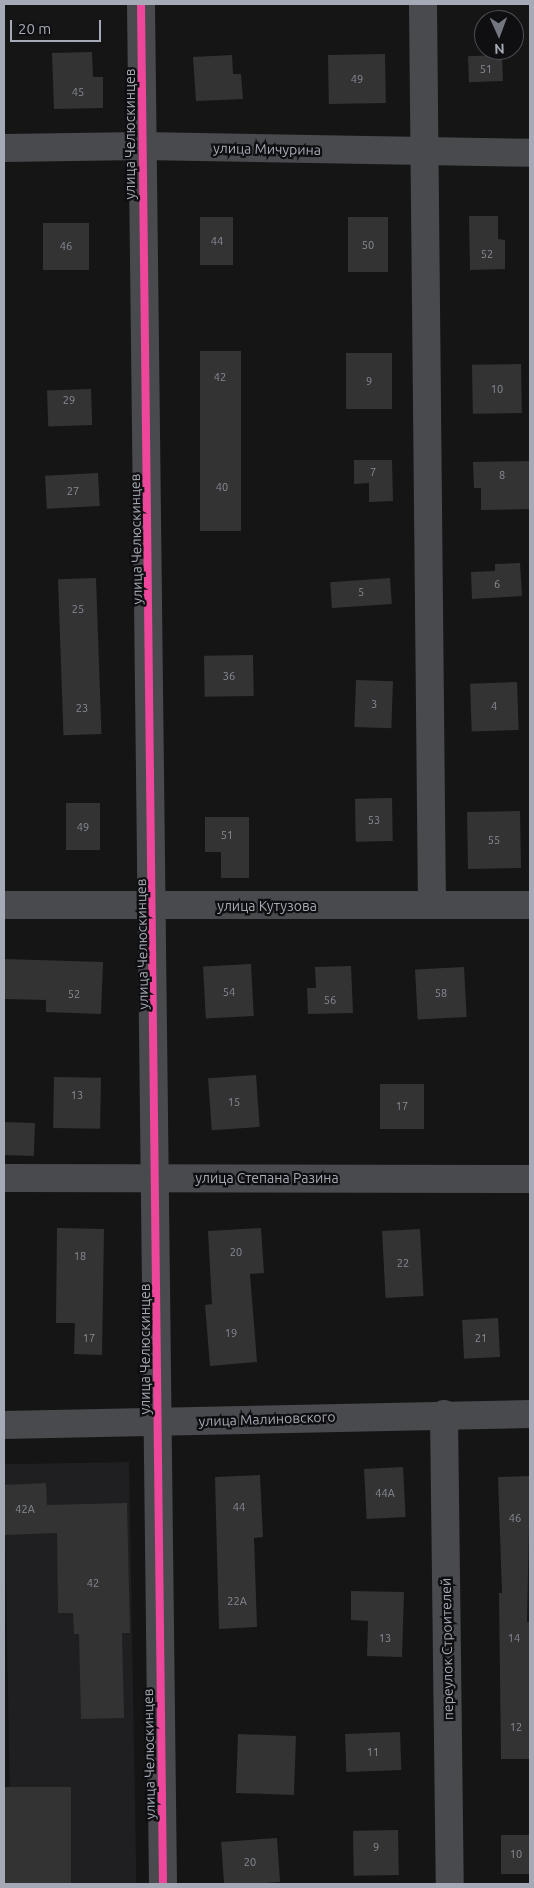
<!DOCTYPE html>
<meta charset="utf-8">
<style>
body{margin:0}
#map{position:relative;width:534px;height:1888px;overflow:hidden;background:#151515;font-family:Ubuntu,sans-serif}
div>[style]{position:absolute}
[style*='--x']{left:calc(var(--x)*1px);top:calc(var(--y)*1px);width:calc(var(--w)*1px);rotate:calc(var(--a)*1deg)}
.built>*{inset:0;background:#1f1f21;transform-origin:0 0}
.building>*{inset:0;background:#333334;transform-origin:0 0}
.street>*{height:28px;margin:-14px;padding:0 14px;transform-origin:14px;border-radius:14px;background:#494a4e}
.cycleway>*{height:8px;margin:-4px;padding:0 4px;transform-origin:4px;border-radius:4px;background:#ed469a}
span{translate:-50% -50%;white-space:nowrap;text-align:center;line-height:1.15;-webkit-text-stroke:4.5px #0f0f11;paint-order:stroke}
.number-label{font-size:11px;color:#898c96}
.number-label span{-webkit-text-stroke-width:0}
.street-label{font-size:14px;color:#a6aab6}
.frame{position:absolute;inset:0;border:5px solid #a6aab6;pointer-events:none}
.north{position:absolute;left:474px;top:10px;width:50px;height:50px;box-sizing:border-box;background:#0f0f11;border:1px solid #4b4d53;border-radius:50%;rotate:178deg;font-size:14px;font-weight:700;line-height:20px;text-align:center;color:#a6aab6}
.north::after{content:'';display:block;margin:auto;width:18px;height:22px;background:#73767e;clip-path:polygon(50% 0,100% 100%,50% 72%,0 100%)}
.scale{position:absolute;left:10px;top:20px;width:91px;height:22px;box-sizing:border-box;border:2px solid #a6aab6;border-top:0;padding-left:6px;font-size:15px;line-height:18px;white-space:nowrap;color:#a6aab6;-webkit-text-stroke:4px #0f0f11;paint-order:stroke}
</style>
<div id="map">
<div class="built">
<i style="left:129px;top:1462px;width:422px;height:125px;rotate:89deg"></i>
</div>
<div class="building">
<i style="clip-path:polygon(92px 52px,93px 77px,103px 77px,103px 108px,54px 109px,52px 53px)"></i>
<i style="left:385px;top:54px;width:49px;height:57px;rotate:89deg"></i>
<i style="clip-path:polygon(232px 55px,233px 74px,241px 74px,243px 99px,196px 101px,193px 57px)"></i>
<i style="left:502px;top:55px;width:26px;height:34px;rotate:88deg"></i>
<i style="clip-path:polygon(469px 216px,498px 216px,498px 239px,505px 240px,505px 269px,470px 270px)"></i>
<i style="left:200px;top:217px;width:33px;height:48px"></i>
<i style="left:348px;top:217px;width:40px;height:55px"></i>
<i style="left:43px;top:223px;width:46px;height:47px"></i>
<i style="left:200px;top:351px;width:41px;height:180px"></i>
<i style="left:346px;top:353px;width:46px;height:56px"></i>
<i style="left:521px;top:364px;width:49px;height:49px;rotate:89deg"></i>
<i style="left:91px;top:389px;width:36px;height:44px;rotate:88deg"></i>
<i style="clip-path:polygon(354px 460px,392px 460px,393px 501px,369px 502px,369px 483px,354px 484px)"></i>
<i style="clip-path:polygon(530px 461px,530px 509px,481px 510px,481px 488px,474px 488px,473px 462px)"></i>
<i style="left:98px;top:473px;width:33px;height:53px;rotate:87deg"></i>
<i style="clip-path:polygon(520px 563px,522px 596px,472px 599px,471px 572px,495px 571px,495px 564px)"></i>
<i style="left:96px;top:578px;width:156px;height:38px;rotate:88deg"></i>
<i style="left:390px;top:578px;width:26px;height:60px;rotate:86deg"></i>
<i style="left:253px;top:655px;width:41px;height:49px;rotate:89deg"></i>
<i style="left:356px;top:680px;width:37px;height:47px;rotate:2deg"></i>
<i style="left:517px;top:682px;width:48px;height:47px;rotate:88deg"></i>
<i style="left:392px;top:798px;width:43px;height:37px;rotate:89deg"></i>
<i style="left:100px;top:803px;width:47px;height:34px;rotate:90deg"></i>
<i style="left:520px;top:811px;width:57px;height:53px;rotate:89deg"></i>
<i style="clip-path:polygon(205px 817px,249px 817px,249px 878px,221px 878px,221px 852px,205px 852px)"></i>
<i style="clip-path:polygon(4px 959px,103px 962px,101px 1014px,46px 1012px,46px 1000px,4px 999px)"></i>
<i style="left:251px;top:964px;width:52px;height:48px;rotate:87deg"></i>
<i style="clip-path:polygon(351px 966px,353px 1013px,308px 1014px,307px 988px,316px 988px,315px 967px)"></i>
<i style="left:464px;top:967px;width:50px;height:49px;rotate:87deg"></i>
<i style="left:256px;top:1075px;width:52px;height:48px;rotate:86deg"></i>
<i style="left:54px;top:1077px;width:47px;height:51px;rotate:1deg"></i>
<i style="left:380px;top:1084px;width:44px;height:45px"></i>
<i style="left:4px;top:1122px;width:31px;height:33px;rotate:2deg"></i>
<i style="clip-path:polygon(57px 1228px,104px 1229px,102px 1355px,74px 1354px,75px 1323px,56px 1323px)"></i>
<i style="clip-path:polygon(261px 1228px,264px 1273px,250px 1274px,257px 1362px,210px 1366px,205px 1305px,212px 1304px,208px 1231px)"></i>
<i style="left:420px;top:1229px;width:67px;height:38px;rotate:87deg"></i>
<i style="left:498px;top:1318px;width:39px;height:36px;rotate:87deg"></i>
<i style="left:403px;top:1467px;width:50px;height:39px;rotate:87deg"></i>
<i style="clip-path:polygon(260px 1475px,263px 1537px,254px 1538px,257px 1627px,219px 1629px,215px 1477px)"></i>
<i style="clip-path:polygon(530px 1476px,527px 1622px,530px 1622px,530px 1759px,501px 1759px,499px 1593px,502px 1593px,498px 1477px)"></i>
<i style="clip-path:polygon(46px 1483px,47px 1505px,127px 1503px,130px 1633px,122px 1633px,124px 1718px,81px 1719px,79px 1634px,74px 1634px,73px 1613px,58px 1613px,57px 1533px,4px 1535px,4px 1485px)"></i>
<i style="clip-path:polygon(351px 1591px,404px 1592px,402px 1657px,367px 1656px,368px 1621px,351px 1620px)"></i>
<i style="left:400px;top:1732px;width:38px;height:55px;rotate:88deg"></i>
<i style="left:238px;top:1734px;width:58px;height:59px;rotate:2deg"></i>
<i style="left:4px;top:1787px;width:67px;height:97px"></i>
<i style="left:398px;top:1830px;width:45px;height:45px;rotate:89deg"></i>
<i style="left:501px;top:1835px;width:29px;height:39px"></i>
<i style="left:277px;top:1838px;width:44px;height:56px;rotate:86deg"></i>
</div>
<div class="street">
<i style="--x:141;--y:4;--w:1880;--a:89.33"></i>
<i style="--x:423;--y:4;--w:901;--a:89.43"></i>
<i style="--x:4;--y:148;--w:138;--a:-0.8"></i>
<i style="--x:142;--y:146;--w:388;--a:1"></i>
<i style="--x:4;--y:905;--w:526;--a:0"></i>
<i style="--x:4;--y:1178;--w:526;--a:0.11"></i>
<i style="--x:444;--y:1414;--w:470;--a:89.3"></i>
<i style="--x:4;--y:1425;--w:526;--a:-1.2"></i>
</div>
<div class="cycleway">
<i style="--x:141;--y:4;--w:1880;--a:89.33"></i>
</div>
<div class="number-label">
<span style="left:486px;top:69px">51</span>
<span style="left:357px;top:79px">49</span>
<span style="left:78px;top:92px">45</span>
<span style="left:217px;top:241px">44</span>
<span style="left:368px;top:245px">50</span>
<span style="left:66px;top:246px">46</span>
<span style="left:487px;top:254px">52</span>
<span style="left:220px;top:377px">42</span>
<span style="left:369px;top:381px">9</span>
<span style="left:497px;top:389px">10</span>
<span style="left:69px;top:400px">29</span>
<span style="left:373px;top:472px">7</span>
<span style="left:502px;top:475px">8</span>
<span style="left:222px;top:487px">40</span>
<span style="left:73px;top:491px">27</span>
<span style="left:497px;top:584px">6</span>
<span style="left:361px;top:592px">5</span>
<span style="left:78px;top:609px">25</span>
<span style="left:229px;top:676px">36</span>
<span style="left:374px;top:704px">3</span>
<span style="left:494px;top:706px">4</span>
<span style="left:82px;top:708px">23</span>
<span style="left:374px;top:820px">53</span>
<span style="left:83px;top:827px">49</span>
<span style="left:227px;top:835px">51</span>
<span style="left:494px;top:840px">55</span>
<span style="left:229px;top:992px">54</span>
<span style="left:441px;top:993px">58</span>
<span style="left:74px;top:994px">52</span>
<span style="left:330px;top:1000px">56</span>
<span style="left:77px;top:1095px">13</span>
<span style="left:234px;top:1102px">15</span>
<span style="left:402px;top:1106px">17</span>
<span style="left:236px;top:1252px">20</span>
<span style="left:80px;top:1256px">18</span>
<span style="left:403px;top:1263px">22</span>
<span style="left:231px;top:1333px">19</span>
<span style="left:89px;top:1338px">17</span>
<span style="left:481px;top:1338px">21</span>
<span style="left:385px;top:1493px">44А</span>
<span style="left:239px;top:1507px">44</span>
<span style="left:25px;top:1509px">42А</span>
<span style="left:515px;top:1518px">46</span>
<span style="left:93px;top:1583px">42</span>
<span style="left:237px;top:1601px">22А</span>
<span style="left:385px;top:1638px">13</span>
<span style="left:514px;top:1638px">14</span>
<span style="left:516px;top:1727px">12</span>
<span style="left:373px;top:1752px">11</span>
<span style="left:376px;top:1847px">9</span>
<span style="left:516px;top:1854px">10</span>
<span style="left:250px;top:1862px">20</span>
</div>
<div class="street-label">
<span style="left:130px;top:134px;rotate:-90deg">улица Челюскинцев</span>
<span style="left:267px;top:149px;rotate:1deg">улица Мичурина</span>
<span style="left:136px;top:539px;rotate:-91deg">улица Челюскинцев</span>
<span style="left:267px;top:906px">улица Кутузова</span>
<span style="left:142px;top:944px;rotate:-91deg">улица Челюскинцев</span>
<span style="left:267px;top:1178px">улица Степана Разина</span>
<span style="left:145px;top:1349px;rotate:-90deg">улица Челюскинцев</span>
<span style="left:267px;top:1419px;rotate:-2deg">улица Малиновского</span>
<span style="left:447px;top:1649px;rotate:-91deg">переулок Строителей</span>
<span style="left:149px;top:1754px;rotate:-91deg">улица Челюскинцев</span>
</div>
<div class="frame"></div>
<div class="north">N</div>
<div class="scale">20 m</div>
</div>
